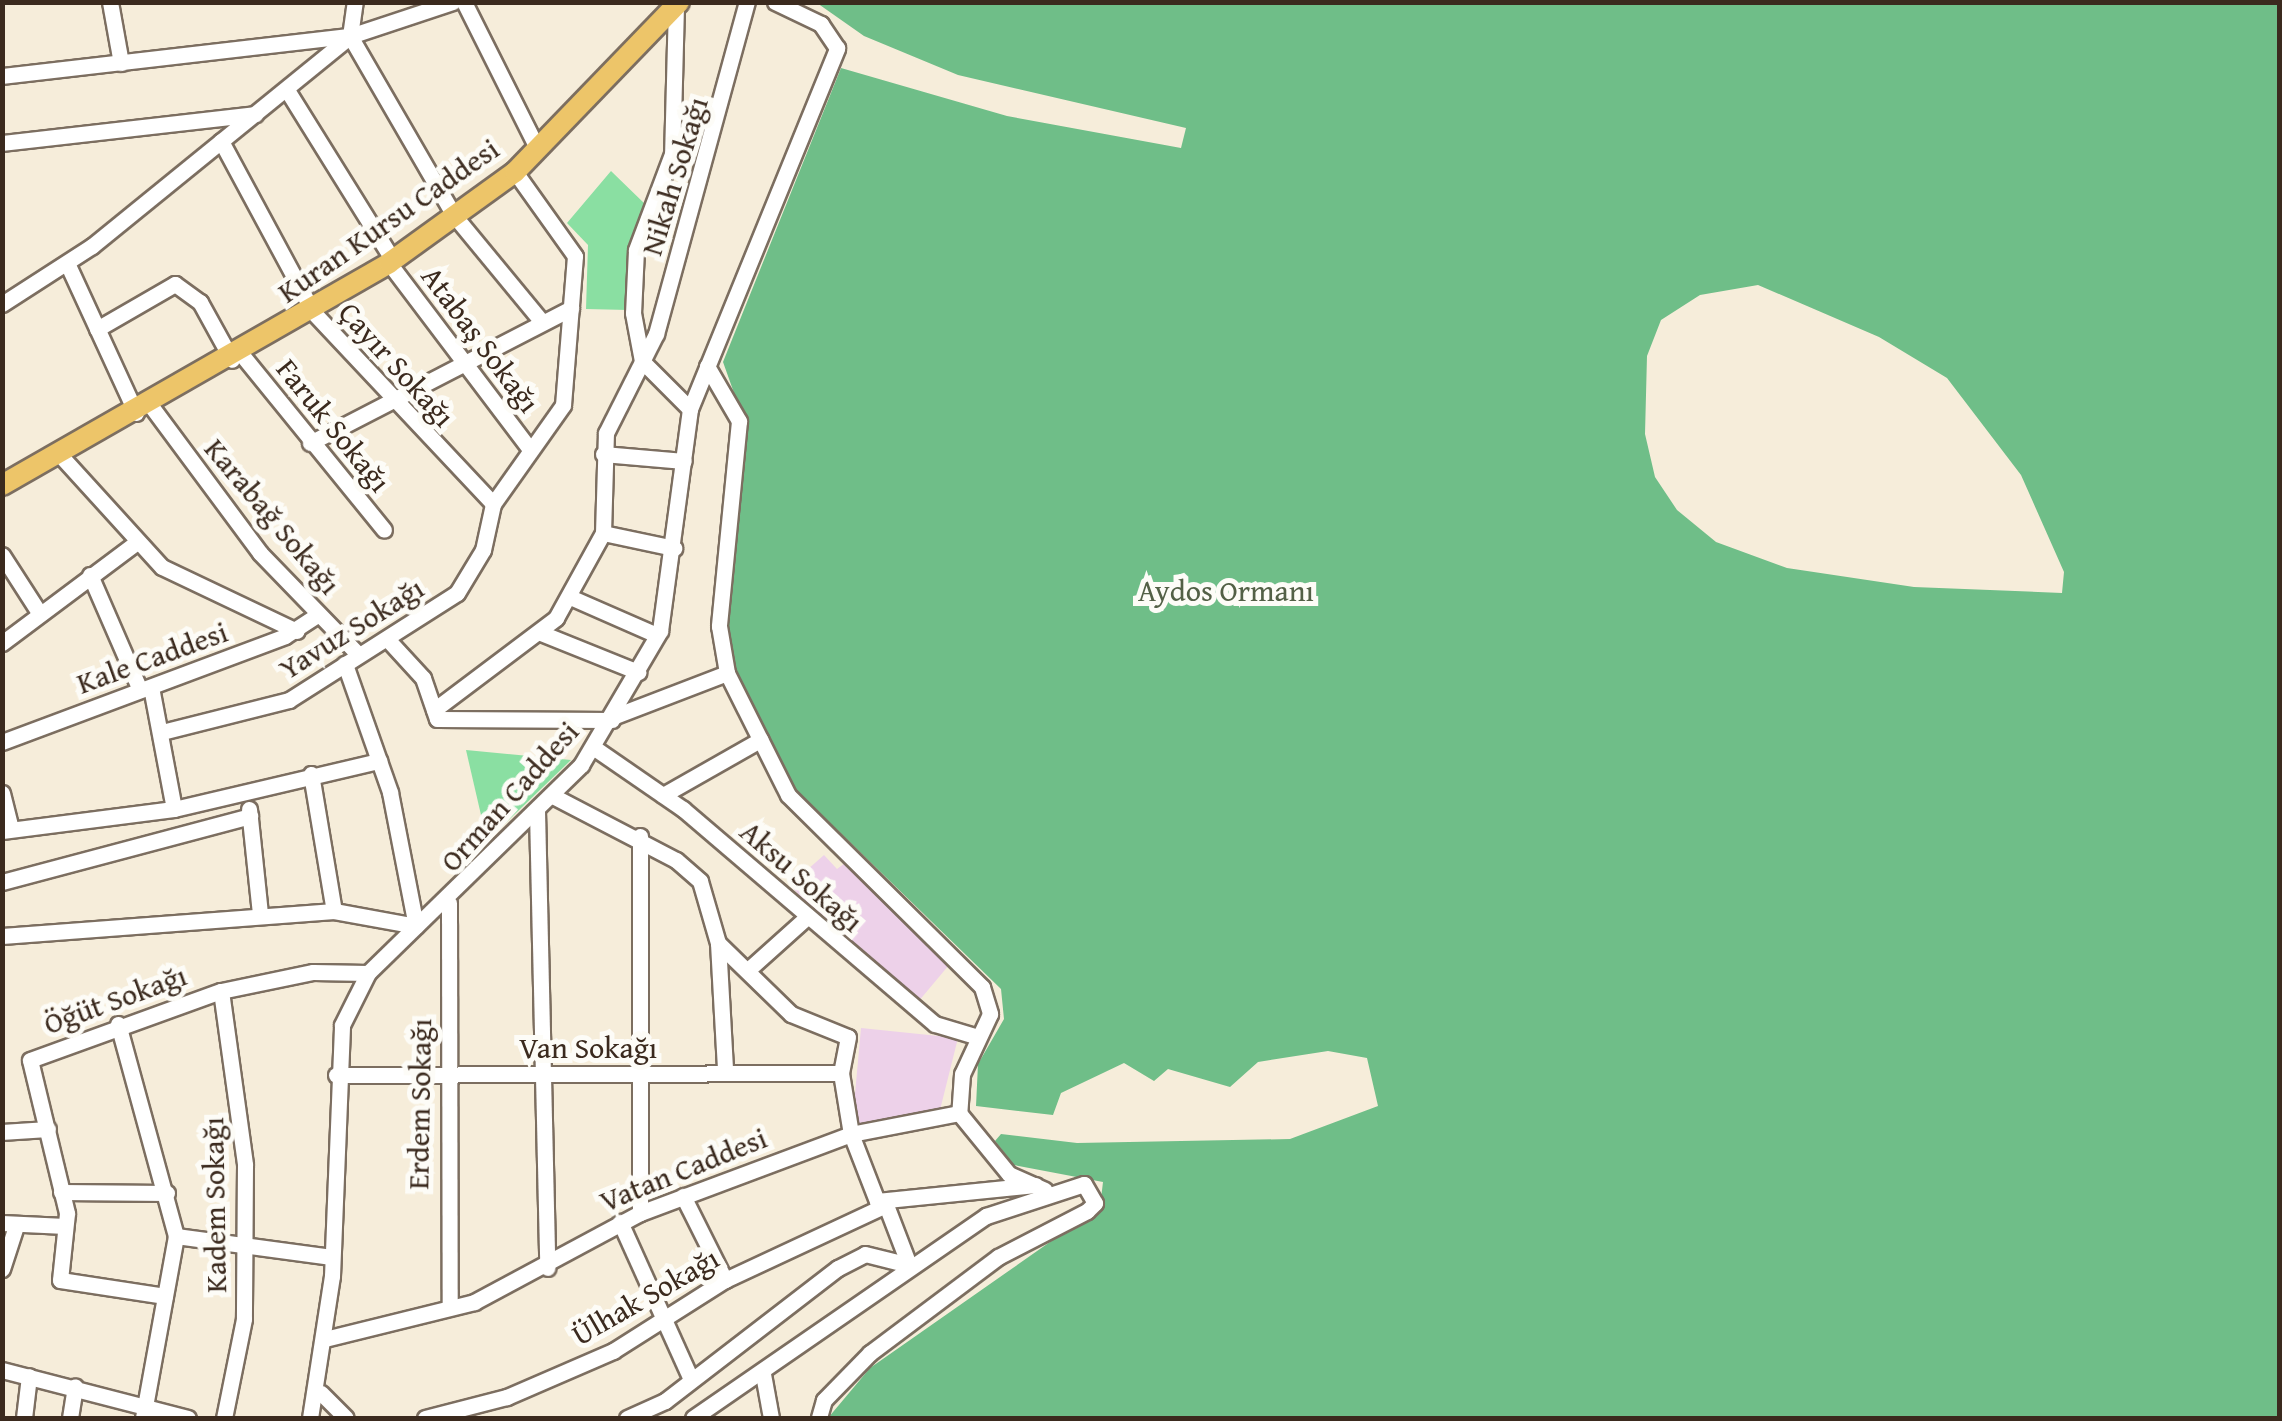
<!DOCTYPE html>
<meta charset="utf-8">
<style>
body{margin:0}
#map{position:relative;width:2282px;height:1421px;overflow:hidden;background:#f6edda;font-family:"Gentium Book Plus",serif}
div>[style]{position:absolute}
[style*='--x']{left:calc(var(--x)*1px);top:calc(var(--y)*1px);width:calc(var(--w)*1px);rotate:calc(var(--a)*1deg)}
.built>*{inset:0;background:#edd1e9}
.green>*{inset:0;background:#8adfa2}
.forest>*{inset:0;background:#6fbe88}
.roads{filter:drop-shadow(2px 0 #7c6e60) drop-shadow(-2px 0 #7c6e60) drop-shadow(0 2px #7c6e60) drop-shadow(0 -2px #7c6e60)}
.minor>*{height:15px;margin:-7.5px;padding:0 7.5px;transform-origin:7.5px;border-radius:7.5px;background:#fff}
.major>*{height:20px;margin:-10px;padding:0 10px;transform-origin:10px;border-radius:10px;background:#edc569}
span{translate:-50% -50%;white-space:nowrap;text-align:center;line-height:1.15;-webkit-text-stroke:10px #fdfcf7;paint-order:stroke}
.street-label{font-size:30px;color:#3b2a1e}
.park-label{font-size:30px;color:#536046}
.frame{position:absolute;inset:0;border:5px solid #3b2a1e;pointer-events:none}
</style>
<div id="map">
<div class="built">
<i style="clip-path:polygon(824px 855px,837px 869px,845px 863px,949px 965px,918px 1002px,850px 952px,790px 885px)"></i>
<i style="clip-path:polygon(861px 1028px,958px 1038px,939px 1114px,852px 1127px)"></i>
</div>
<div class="green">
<i style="clip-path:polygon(611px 171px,646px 205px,630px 256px,628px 310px,586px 309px,588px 245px,567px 223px)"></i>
<i style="clip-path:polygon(466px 750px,571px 760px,487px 841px)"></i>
</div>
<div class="forest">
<i style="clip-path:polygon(evenodd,817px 3px,2279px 3px,2279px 1418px,828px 1418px,870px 1368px,1100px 1207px,1103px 1182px,1014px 1165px,995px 1141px,1001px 1134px,1077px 1143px,1290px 1139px,1378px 1106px,1367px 1058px,1328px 1051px,1258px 1062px,1230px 1087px,1168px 1069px,1154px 1081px,1124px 1063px,1061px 1093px,1053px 1115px,976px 1106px,978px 1064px,1004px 1019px,1001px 989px,791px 785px,724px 650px,744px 421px,723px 362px,841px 68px,1007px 116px,1181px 148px,1186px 128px,958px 75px,864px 36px,817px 3px,1758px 285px,1879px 337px,1947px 378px,2021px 475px,2064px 572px,2062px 593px,1914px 587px,1787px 568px,1716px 542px,1677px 510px,1655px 477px,1645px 434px,1647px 356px,1661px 320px,1700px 295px,1758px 285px)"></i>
</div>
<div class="roads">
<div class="minor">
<i style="--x:110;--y:2;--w:62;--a:79.8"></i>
<i style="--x:464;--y:2;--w:161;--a:63.4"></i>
<i style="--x:676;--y:5;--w:149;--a:91.5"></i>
<i style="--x:672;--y:154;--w:103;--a:110.6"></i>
<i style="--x:636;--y:250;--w:63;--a:92.7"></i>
<i style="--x:633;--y:313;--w:49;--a:79.4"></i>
<i style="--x:642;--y:361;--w:68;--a:45"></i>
<i style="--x:350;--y:36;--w:206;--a:59.9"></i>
<i style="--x:453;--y:214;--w:140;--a:50.5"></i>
<i style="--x:350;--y:36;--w:34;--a:-82"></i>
<i style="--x:2;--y:76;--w:350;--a:-6.6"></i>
<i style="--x:287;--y:90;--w:200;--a:58.1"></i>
<i style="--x:221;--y:141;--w:194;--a:61.7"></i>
<i style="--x:313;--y:312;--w:263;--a:46.8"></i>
<i style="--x:2;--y:143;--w:255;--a:-6.5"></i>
<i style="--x:67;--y:263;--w:165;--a:65.3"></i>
<i style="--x:389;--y:263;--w:232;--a:52.9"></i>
<i style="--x:2;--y:304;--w:107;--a:-32.8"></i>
<i style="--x:92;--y:246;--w:333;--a:-39.1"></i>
<i style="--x:350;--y:36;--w:108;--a:-18.3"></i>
<i style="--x:97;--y:329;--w:90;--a:-30"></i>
<i style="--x:175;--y:284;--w:31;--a:36"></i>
<i style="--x:200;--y:302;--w:66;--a:61.1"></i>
<i style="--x:242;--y:355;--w:225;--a:50.9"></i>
<i style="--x:707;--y:366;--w:64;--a:59.8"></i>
<i style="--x:739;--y:421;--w:206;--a:95.6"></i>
<i style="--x:719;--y:626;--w:48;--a:80.3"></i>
<i style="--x:727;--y:673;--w:136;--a:63.4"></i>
<i style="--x:788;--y:795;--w:273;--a:44.7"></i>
<i style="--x:982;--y:987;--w:28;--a:73"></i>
<i style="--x:990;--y:1014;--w:66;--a:115"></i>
<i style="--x:962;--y:1074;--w:39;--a:94"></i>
<i style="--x:959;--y:1113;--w:79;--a:50.7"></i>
<i style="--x:1009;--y:1174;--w:39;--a:24"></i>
<i style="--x:151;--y:406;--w:183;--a:53.4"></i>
<i style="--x:260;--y:553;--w:142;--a:45.9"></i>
<i style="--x:310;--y:443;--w:294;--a:-27.3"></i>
<i style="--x:603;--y:454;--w:81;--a:4.9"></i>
<i style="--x:60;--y:455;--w:151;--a:47.7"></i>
<i style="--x:162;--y:567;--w:149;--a:25.4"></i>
<i style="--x:603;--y:533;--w:73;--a:11.9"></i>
<i style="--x:2;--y:555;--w:70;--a:57.2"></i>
<i style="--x:90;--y:575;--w:125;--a:66.5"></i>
<i style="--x:570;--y:597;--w:95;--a:23.6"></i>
<i style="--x:541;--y:633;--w:105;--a:21.9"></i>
<i style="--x:389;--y:641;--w:50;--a:47.4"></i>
<i style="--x:423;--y:678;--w:43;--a:71.1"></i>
<i style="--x:437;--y:719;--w:175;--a:0.3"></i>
<i style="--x:2;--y:643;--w:164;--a:-36.8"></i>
<i style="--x:151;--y:687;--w:124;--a:79.3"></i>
<i style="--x:434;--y:710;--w:153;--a:-37"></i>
<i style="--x:556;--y:618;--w:97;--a:-61.1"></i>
<i style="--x:603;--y:533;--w:100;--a:-88.3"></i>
<i style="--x:606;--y:433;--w:111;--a:-63.2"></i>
<i style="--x:656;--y:334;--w:344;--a:-74.7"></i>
<i style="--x:615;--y:716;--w:120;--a:-21"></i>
<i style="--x:162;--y:732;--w:131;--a:-14.1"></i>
<i style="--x:289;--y:700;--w:199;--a:-32.5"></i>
<i style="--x:457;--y:593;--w:50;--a:-58.8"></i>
<i style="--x:483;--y:550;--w:47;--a:-77.7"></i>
<i style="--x:493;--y:504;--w:121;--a:-54.7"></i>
<i style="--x:563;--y:405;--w:149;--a:-85.4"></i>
<i style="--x:575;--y:256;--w:103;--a:-125.5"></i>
<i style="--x:2;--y:742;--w:302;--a:-20.5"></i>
<i style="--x:285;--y:636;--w:38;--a:-33"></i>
<i style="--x:593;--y:747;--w:109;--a:34.6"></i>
<i style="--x:683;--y:809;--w:331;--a:40.5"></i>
<i style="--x:935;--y:1024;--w:45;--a:16.8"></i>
<i style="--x:311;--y:774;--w:139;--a:80.5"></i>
<i style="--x:2;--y:793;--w:37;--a:76"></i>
<i style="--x:551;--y:795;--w:141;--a:27.5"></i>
<i style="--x:676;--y:860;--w:32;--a:41"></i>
<i style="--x:700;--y:881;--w:65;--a:73.8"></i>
<i style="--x:718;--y:943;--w:102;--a:44.2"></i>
<i style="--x:791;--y:1014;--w:61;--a:22"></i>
<i style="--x:848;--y:1037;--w:37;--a:101"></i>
<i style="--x:841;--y:1073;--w:62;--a:80.7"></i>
<i style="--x:851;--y:1134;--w:72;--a:68.8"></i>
<i style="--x:877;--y:1201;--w:159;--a:-5.8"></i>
<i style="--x:663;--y:795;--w:112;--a:-29.6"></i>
<i style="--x:249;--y:809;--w:106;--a:84"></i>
<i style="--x:537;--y:811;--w:457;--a:88.7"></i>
<i style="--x:2;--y:831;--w:173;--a:-7.3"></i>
<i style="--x:174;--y:809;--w:211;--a:-13.2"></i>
<i style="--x:2;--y:882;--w:257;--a:-14.9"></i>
<i style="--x:449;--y:903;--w:402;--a:89.9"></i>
<i style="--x:2;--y:936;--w:333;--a:-4.3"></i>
<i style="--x:334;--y:911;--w:83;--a:10.4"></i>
<i style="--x:416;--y:926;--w:136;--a:-101"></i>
<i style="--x:390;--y:792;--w:136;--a:-109.4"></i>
<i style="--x:718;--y:943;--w:127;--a:86.8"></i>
<i style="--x:749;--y:969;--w:79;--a:-41.9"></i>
<i style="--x:221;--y:991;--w:176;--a:82.1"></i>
<i style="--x:245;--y:1165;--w:154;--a:90.4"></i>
<i style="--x:244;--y:1319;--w:101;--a:101.4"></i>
<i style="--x:118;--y:1024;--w:220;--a:74.7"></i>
<i style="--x:176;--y:1236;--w:185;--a:100.3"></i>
<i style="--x:336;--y:1075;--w:505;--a:-0.23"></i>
<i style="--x:2;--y:1132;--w:46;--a:-3.7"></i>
<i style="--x:61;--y:1192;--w:106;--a:0.5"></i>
<i style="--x:683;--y:1196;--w:94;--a:63.4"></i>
<i style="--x:640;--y:1213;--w:377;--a:-90"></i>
<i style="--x:620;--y:1222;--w:172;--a:65.7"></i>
<i style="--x:2;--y:1223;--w:63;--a:2.7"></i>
<i style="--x:176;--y:1236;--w:157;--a:7.7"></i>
<i style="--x:2;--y:1269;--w:45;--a:-72"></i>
<i style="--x:165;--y:1296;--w:106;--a:-171.3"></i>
<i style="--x:60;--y:1280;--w:67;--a:-84"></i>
<i style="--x:67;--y:1213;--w:157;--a:-103.6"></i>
<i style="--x:30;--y:1060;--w:203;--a:-19.9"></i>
<i style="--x:221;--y:991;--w:94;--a:-11.7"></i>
<i style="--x:313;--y:972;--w:55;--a:1"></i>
<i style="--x:325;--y:1339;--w:154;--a:-13.9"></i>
<i style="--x:474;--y:1302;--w:188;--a:-28.2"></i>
<i style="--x:640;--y:1213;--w:225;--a:-20.5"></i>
<i style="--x:851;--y:1134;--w:110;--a:-11"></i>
<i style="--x:2;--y:1370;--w:192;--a:14.5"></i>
<i style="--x:763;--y:1374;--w:45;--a:79.7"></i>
<i style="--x:321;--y:1393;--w:35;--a:45"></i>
<i style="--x:24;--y:1418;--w:42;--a:-83.2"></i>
<i style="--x:70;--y:1418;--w:32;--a:-81"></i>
<i style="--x:310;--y:1418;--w:144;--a:-81.2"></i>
<i style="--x:332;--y:1276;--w:251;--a:-87.7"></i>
<i style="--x:342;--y:1025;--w:58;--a:-63.4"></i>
<i style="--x:368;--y:973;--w:298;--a:-44.3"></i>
<i style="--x:581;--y:765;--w:156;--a:-59.5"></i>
<i style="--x:660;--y:631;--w:224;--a:-82.3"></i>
<i style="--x:690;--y:409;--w:390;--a:-67.8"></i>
<i style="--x:837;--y:48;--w:29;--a:-124"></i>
<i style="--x:821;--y:24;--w:51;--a:-154.4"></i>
<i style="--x:425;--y:1418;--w:85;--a:-14.4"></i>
<i style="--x:507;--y:1397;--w:116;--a:-23.5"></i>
<i style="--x:613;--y:1351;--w:133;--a:-32.4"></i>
<i style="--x:725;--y:1280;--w:178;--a:-25"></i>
<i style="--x:886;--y:1205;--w:64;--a:69"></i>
<i style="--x:627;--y:1418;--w:42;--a:-24.1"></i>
<i style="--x:665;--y:1401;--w:218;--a:-37.6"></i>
<i style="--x:838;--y:1268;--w:30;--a:-27"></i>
<i style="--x:865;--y:1254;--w:45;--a:14"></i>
<i style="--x:693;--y:1418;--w:356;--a:-34.6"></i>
<i style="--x:986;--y:1216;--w:103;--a:-18.1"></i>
<i style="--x:1084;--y:1184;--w:22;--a:60"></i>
<i style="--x:1095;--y:1203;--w:11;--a:135"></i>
<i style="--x:1087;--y:1211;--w:100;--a:152.7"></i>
<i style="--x:998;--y:1257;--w:160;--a:143.1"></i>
<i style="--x:870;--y:1353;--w:66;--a:134.4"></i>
<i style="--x:824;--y:1400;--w:19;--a:106"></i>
</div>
<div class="major">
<i style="--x:2;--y:485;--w:446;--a:-29.8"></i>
<i style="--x:389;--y:263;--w:155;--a:-35.8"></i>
<i style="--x:515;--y:172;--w:236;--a:-46"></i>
</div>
</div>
<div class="street-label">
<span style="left:674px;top:176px;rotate:-73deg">Nikah Sokağı</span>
<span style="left:388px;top:220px;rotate:-35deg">Kuran Kursu Caddesi</span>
<span style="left:481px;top:339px;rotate:53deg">Atabaş Sokağı</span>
<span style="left:397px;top:364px;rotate:48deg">Çayır Sokağı</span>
<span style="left:334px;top:425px;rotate:51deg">Faruk Sokağı</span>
<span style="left:273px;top:516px;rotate:50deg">Karabağ Sokağı</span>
<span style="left:351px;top:628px;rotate:-32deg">Yavuz Sokağı</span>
<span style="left:152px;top:657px;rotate:-20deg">Kale Caddesi</span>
<span style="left:509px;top:796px;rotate:-48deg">Orman Caddesi</span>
<span style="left:802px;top:876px;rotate:41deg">Aksu Sokağı</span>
<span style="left:115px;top:999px;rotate:-20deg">Öğüt Sokağı</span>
<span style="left:588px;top:1047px">Van Sokağı</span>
<span style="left:419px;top:1104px;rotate:-89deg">Erdem Sokağı</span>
<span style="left:683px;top:1169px;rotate:-22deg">Vatan Caddesi</span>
<span style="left:214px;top:1205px;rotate:-91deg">Kadem Sokağı</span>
<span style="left:645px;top:1296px;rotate:-30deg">Ülhak Sokağı</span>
</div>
<div class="park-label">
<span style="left:1226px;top:590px">Aydos Ormanı</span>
</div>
<div class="frame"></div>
</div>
